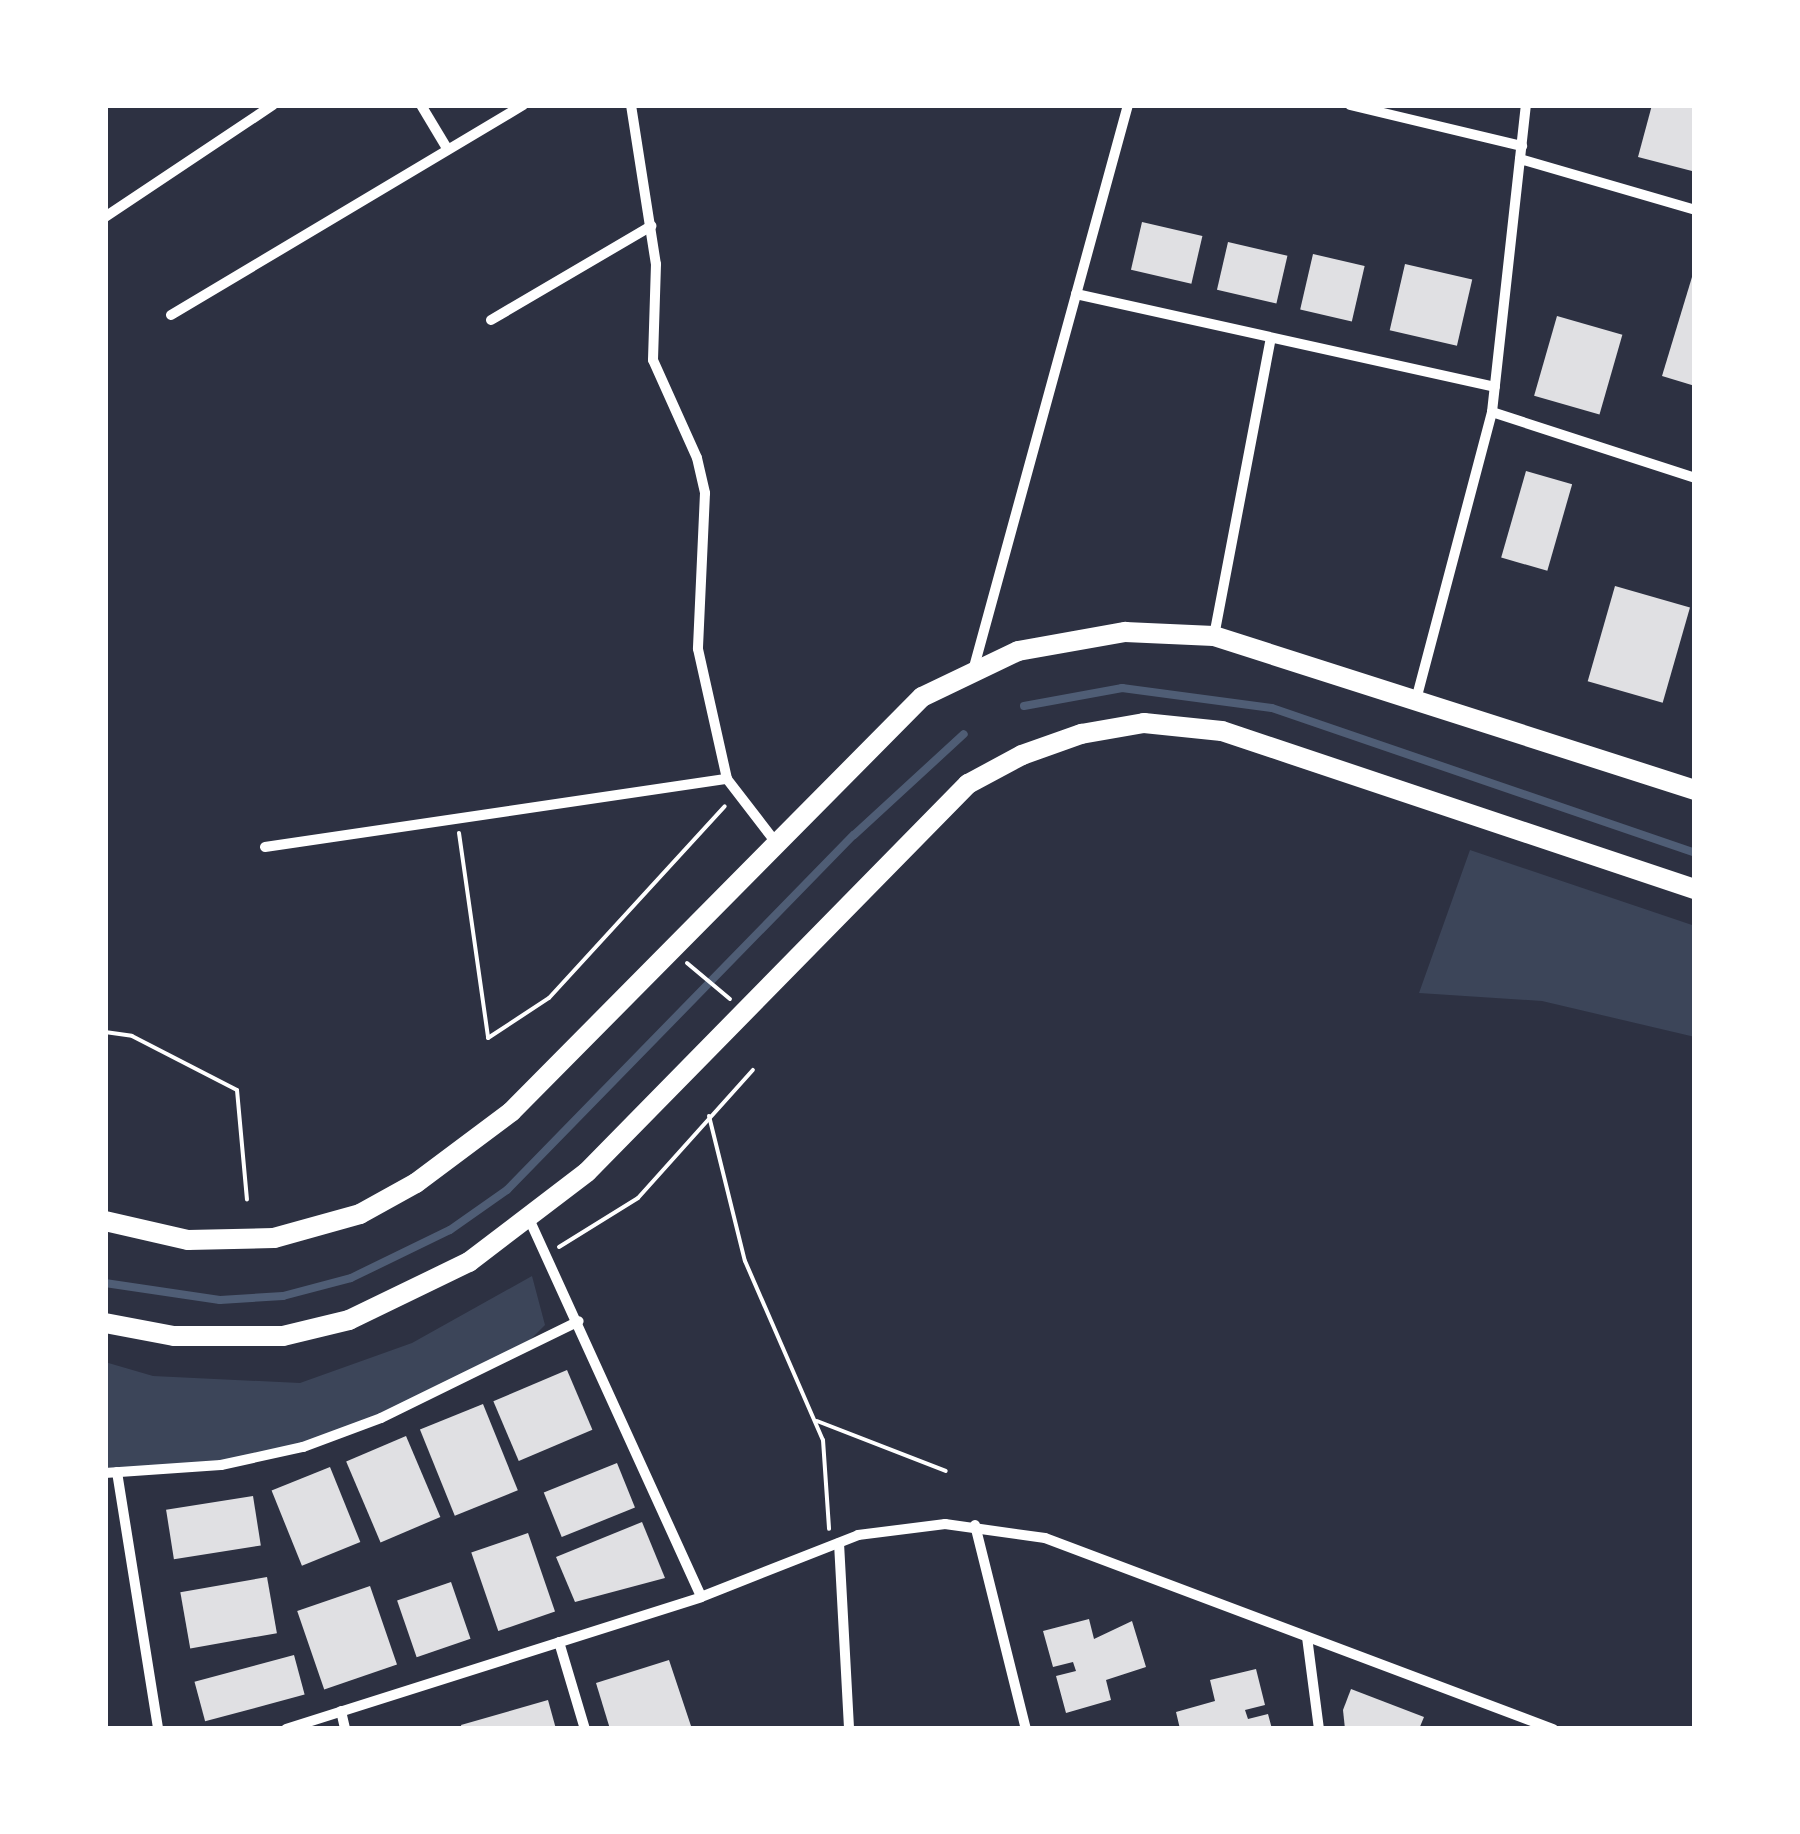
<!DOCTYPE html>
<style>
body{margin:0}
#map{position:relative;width:1800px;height:1834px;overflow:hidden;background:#2d3142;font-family:Mulish,sans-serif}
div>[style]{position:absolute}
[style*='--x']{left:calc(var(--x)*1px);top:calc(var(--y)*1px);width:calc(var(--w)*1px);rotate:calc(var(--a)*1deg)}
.green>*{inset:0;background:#3c4559}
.stream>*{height:8px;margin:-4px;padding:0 4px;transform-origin:4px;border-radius:4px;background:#4f5d75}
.building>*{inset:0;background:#e0e0e3;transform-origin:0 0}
.path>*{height:4px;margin:-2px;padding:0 2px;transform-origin:2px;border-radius:2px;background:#fff}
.minor>*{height:10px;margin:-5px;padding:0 5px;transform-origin:5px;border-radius:5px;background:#fff}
.primary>*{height:20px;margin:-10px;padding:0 10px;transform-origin:10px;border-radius:10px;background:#fff}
span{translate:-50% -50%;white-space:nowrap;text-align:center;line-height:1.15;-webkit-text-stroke:10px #fff;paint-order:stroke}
.frame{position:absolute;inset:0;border:108px solid #fff;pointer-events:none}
</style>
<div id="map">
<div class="green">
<i style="clip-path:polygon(1470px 850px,1695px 926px,1695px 1037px,1542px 1001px,1419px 993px)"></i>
<i style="clip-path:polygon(532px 1276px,545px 1325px,509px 1361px,299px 1451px,105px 1477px,105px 1362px,153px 1376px,300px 1383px,412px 1343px)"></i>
</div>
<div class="stream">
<i style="--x:1024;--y:706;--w:100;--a:-10.4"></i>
<i style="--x:1122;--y:688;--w:151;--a:7.6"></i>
<i style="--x:1272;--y:708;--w:447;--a:18.9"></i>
<i style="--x:105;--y:1283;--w:116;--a:8.4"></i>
<i style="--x:220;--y:1300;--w:63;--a:-3.6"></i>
<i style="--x:283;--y:1296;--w:70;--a:-14.8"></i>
<i style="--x:351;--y:1278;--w:110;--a:-25.9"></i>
<i style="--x:450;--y:1230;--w:70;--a:-35.1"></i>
<i style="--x:507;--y:1190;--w:496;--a:-45.7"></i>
<i style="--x:854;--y:835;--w:149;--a:-42.6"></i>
</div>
<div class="building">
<i style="clip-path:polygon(1652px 105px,1695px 105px,1692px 171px,1638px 157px)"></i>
<i style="left:1142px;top:222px;width:62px;height:49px;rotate:13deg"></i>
<i style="left:1228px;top:242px;width:61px;height:49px;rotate:13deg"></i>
<i style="left:1313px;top:254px;width:53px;height:57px;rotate:13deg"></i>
<i style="left:1405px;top:264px;width:69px;height:68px;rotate:13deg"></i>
<i style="clip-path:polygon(1692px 277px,1695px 278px,1695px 386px,1662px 376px)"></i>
<i style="left:1557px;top:316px;width:68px;height:83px;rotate:16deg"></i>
<i style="left:1526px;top:471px;width:48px;height:90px;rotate:16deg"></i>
<i style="left:1615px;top:586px;width:78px;height:99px;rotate:16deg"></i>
<i style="left:567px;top:1370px;width:65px;height:80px;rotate:67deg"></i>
<i style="left:483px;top:1404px;width:93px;height:68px;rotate:68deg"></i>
<i style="left:406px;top:1436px;width:88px;height:65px;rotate:67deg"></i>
<i style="left:617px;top:1463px;width:48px;height:79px;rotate:68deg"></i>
<i style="left:330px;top:1467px;width:81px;height:63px;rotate:68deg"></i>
<i style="left:253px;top:1496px;width:50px;height:88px;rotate:81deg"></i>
<i style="clip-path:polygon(642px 1522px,665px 1578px,575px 1602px,556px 1557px)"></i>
<i style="left:528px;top:1533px;width:83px;height:60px;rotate:71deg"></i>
<i style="left:267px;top:1577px;width:57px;height:88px;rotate:80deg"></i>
<i style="left:451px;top:1582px;width:60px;height:57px;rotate:71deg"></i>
<i style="left:370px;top:1586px;width:83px;height:77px;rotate:71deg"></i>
<i style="clip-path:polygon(1089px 1619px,1094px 1639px,1132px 1621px,1146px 1667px,1106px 1680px,1111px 1700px,1066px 1713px,1056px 1676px,1076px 1671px,1073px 1662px,1053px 1667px,1043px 1631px)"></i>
<i style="left:294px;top:1655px;width:41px;height:103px;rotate:75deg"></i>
<i style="clip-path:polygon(669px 1660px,692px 1729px,610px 1729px,596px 1683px)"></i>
<i style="clip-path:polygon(1256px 1669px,1265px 1705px,1245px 1710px,1248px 1719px,1268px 1714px,1272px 1729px,1180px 1729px,1176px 1712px,1215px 1701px,1210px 1680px)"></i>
<i style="clip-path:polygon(1351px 1689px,1424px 1717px,1419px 1729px,1345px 1729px,1343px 1710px)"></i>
<i style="clip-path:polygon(548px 1700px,556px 1729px,462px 1729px,461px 1725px)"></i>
</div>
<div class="path">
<i style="--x:459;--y:833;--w:207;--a:81.9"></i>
<i style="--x:488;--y:1038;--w:73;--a:-33.3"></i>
<i style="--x:549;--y:998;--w:260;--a:-47.5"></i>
<i style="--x:687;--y:963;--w:56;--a:39.9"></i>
<i style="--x:105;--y:1032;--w:27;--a:8"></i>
<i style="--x:132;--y:1036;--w:118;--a:27.2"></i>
<i style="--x:237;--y:1090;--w:110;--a:84.8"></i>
<i style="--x:709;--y:1116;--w:149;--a:76.1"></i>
<i style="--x:745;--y:1261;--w:195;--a:66.5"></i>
<i style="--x:823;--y:1440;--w:89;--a:86.1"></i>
<i style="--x:559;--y:1247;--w:93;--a:-31.8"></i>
<i style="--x:638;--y:1198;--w:172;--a:-48.1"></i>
<i style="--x:817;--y:1421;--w:138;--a:21.2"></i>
</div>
<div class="minor">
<i style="--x:421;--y:105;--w:52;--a:59"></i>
<i style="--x:631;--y:105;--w:161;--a:81.1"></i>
<i style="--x:656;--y:264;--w:96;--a:91.8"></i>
<i style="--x:653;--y:360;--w:107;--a:65.8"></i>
<i style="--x:697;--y:458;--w:36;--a:77"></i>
<i style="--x:705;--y:493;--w:156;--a:92.6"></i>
<i style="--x:698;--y:649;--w:133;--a:77.4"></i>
<i style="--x:727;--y:779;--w:77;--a:52.4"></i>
<i style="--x:1350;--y:105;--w:177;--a:13.4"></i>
<i style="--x:1520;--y:159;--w:182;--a:16.2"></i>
<i style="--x:105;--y:217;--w:202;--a:-33.7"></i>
<i style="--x:1076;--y:294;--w:429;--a:12.5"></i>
<i style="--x:171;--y:315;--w:410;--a:-30.8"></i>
<i style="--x:491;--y:320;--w:186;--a:-30.4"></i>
<i style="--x:1492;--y:412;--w:213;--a:18"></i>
<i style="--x:1214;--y:636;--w:303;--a:-79.2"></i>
<i style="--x:974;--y:667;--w:583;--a:-74.68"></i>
<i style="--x:1417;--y:696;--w:294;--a:-75.2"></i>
<i style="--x:1492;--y:412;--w:309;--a:-83.7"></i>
<i style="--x:265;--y:847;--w:467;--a:-8.4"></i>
<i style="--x:530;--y:1221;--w:413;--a:65.5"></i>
<i style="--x:117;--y:1472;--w:260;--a:80.9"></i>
<i style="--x:105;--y:1473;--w:116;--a:-3.9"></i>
<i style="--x:221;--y:1465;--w:84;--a:-12.4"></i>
<i style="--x:303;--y:1447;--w:83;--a:-20.4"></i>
<i style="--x:381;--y:1418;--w:220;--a:-26.1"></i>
<i style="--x:975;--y:1525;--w:210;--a:76"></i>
<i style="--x:839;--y:1543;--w:186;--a:86.9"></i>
<i style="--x:1307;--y:1637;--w:93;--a:82.6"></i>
<i style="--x:559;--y:1642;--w:91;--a:73.4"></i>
<i style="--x:341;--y:1711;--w:18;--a:77"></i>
<i style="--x:286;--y:1729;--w:435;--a:-17.6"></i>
<i style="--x:701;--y:1597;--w:169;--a:-21.5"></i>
<i style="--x:858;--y:1535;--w:88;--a:-7.2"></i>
<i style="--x:945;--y:1524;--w:101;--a:8"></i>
<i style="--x:1045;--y:1538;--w:543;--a:20.61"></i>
</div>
<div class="primary">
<i style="--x:105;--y:1221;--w:85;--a:12.9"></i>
<i style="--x:188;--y:1240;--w:86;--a:-1.3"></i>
<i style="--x:274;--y:1238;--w:89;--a:-15.6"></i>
<i style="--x:360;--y:1214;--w:64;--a:-29"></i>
<i style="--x:416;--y:1183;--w:119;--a:-36.8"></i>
<i style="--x:511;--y:1112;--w:584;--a:-45.28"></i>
<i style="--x:922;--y:697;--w:106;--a:-25.6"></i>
<i style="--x:1018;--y:651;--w:109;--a:-10.1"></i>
<i style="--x:1125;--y:632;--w:89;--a:2.6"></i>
<i style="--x:1214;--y:636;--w:505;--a:17.75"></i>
<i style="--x:105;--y:1323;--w:70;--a:10.7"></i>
<i style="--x:174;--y:1336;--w:109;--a:0"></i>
<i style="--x:283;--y:1336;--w:68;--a:-13.6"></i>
<i style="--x:349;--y:1320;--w:133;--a:-25.8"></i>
<i style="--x:469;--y:1262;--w:148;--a:-37.3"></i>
<i style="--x:587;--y:1172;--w:544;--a:-45.52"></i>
<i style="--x:968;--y:784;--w:61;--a:-28.2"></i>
<i style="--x:1022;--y:755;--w:63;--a:-19.6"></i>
<i style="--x:1081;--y:734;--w:64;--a:-9.9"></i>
<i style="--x:1144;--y:723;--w:78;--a:5.9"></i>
<i style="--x:1222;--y:731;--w:499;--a:18.5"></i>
</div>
<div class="frame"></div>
</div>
